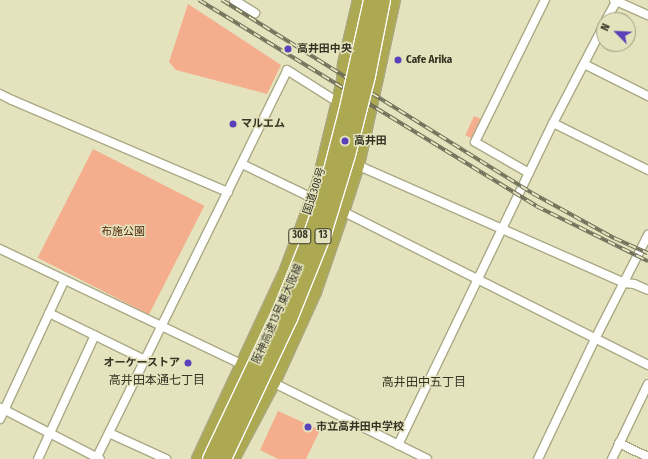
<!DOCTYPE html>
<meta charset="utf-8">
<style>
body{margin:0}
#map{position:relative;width:648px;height:459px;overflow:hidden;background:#e4e3bd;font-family:"Fira Sans Condensed","Noto Sans JP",sans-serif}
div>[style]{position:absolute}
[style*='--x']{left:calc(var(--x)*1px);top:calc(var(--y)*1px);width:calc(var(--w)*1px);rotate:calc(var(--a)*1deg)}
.green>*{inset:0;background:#f4ae8d;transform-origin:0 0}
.roads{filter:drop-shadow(1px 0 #aaa984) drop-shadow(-1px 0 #aaa984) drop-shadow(0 1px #aaa984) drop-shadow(0 -1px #aaa984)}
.street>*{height:8px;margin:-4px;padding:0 4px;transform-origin:4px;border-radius:4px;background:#fff}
.highway>*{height:14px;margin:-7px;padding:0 7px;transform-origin:7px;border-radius:7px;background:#aca952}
.rail>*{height:4px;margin-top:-2px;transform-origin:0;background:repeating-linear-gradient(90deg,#e4e3bd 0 8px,#6e6d57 0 16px);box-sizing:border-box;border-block:1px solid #6e6d57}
.bridges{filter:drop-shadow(1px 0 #fff) drop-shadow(-1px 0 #fff) drop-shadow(0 1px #fff) drop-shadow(0 -1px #fff)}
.highway-bridge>*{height:14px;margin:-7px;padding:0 7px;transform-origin:7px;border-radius:7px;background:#aca952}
.dots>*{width:11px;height:11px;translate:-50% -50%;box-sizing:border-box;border:2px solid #e4e3bd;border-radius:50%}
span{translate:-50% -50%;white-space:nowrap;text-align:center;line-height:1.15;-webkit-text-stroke:3px #e4e3bd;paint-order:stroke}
.shield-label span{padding:1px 3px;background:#e4e3bd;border:1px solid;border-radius:3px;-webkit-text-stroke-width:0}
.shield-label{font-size:10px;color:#353425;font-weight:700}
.poi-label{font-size:11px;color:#353425;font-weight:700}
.left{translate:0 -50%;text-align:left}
.right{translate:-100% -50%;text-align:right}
.street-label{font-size:11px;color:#353425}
.park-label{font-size:11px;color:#53250b}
.neighbourhood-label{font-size:12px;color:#353425}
.north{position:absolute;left:596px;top:12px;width:40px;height:40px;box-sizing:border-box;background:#e4e3bd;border:1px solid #9e9d80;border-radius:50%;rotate:294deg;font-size:11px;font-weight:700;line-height:16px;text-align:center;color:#353425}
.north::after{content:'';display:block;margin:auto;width:14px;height:18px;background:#5941b9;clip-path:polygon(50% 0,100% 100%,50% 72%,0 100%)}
</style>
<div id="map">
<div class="green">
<i style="clip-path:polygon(188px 4px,281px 65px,267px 94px,176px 70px,169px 62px)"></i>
<i style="left:474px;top:116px;width:10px;height:21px;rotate:24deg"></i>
<i style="left:93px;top:149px;width:125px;height:122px;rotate:27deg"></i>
<i style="clip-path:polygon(278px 411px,320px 430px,306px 459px,278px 459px,260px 450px)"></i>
</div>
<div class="roads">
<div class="street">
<i style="--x:234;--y:0;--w:25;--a:32"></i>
<i style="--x:614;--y:0;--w:37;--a:24"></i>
<i style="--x:606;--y:20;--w:23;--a:-61"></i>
<i style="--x:584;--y:64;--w:72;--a:26.6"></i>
<i style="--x:0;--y:94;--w:13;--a:27"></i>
<i style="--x:12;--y:100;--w:235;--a:23.1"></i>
<i style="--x:553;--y:123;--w:106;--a:26.3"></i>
<i style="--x:242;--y:164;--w:80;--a:25.9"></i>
<i style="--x:357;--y:165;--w:293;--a:23.8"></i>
<i style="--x:625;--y:283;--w:9;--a:6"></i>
<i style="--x:634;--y:284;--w:15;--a:23"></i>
<i style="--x:529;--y:173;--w:62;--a:-150.1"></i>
<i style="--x:475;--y:142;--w:158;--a:-63.8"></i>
<i style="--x:342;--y:211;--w:343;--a:26.7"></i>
<i style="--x:0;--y:249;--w:272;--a:25.5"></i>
<i style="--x:49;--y:313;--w:107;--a:26.1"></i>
<i style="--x:270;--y:381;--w:175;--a:26.4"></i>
<i style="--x:1;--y:408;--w:111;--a:27.3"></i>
<i style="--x:0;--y:419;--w:152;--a:-65.1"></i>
<i style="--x:109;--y:433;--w:63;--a:24.5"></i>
<i style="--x:619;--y:443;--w:32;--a:26"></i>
<i style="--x:398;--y:445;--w:357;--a:-64.3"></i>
<i style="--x:553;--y:123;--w:110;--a:-62.5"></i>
<i style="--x:38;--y:459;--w:136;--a:-65.3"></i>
<i style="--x:96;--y:459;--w:433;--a:-63.8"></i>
<i style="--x:287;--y:70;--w:62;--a:32.4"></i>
<i style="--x:538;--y:459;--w:133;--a:-64.6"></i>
<i style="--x:595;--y:339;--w:117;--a:-63"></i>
<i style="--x:612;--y:459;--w:83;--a:-64.4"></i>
</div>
<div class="highway">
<i style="--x:199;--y:459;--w:208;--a:-65"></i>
<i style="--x:287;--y:270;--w:92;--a:-69.6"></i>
<i style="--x:319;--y:184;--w:106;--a:-76.4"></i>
<i style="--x:344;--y:81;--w:17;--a:-87"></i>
<i style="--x:345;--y:64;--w:66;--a:-76.8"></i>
<i style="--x:232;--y:459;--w:87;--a:-62"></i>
<i style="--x:273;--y:382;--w:99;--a:-65.5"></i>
<i style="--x:314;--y:292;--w:86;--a:-70.9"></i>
<i style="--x:342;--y:211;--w:48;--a:-71.9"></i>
<i style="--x:357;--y:165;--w:169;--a:-77.7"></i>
</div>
</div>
<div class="rail">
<i style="--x:199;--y:0;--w:395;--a:31.4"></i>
<i style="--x:536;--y:206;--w:125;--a:26.2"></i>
<i style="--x:222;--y:0;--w:365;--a:31.9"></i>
<i style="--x:532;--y:193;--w:94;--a:28.8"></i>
<i style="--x:614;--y:238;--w:37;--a:24"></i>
</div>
<div class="bridges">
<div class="highway-bridge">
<i style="--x:210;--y:459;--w:161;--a:-64.6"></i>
<i style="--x:279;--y:314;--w:86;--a:-68.2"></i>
<i style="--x:311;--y:234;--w:43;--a:-71.1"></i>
<i style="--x:325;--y:193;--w:84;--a:-75.5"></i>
<i style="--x:346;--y:112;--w:115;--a:-77.4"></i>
<i style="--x:224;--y:459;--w:155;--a:-64.8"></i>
<i style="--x:290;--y:319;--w:88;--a:-68.1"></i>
<i style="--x:323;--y:237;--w:86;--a:-73"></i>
<i style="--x:348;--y:155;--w:81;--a:-75.8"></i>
<i style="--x:368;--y:76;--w:77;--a:-78.8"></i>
</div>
</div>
<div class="dots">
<i style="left:288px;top:49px;background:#5941b9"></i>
<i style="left:398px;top:60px;background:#5941b9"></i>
<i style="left:233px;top:124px;background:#5941b9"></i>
<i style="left:345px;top:141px;background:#5941b9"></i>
<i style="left:188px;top:363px;background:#5941b9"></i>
<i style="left:308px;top:427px;background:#5941b9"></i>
</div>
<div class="shield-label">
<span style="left:300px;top:236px">308</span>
<span style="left:323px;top:236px">13</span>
</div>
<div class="poi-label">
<span class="left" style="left:297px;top:49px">高井田中央</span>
<span class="left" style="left:406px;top:60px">Cafe Arika</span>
<span class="left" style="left:241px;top:124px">マルエム</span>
<span class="left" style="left:354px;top:141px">高井田</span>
<span class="right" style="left:180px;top:363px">オーケーストア</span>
<span class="left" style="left:316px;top:427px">市立高井田中学校</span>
</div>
<div class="street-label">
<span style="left:315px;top:191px;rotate:-72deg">国道308号</span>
<span style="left:278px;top:314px;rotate:-66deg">阪神高速13号東大阪線</span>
</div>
<div class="park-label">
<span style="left:123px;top:232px">布施公園</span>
</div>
<div class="neighbourhood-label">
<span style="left:157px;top:381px">高井田本通七丁目</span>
<span style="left:424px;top:383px">高井田中五丁目</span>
</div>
<div class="north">N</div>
</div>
